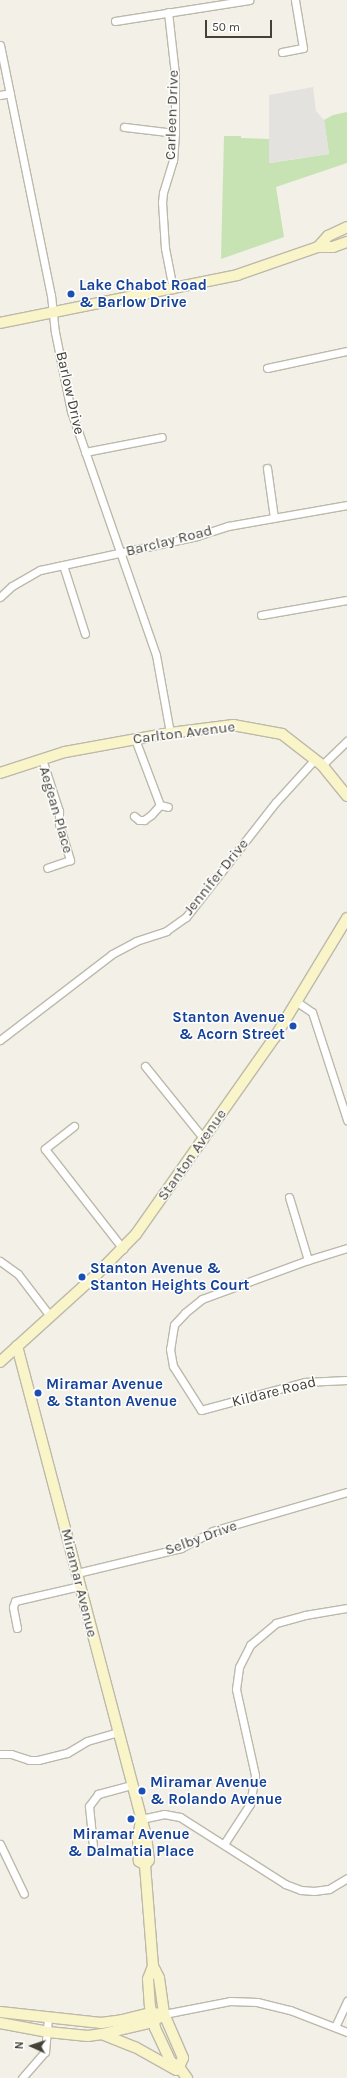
<!DOCTYPE html>
<style>
body{margin:0}
#map{position:relative;width:347px;height:2078px;overflow:hidden;background:#f2f0e7;font-family:Karla,sans-serif}
div>[style]{position:absolute}
[style*='--x']{left:calc(var(--x)*1px);top:calc(var(--y)*1px);width:calc(var(--w)*1px);rotate:calc(var(--a)*1deg)}
.green>*{inset:0;background:#c7e3b3}
.parking>*{inset:0;background:#e3e2df}
.roads{filter:drop-shadow(1px 0 #bdb9aa) drop-shadow(-1px 0 #bdb9aa) drop-shadow(0 1px #bdb9aa) drop-shadow(0 -1px #bdb9aa)}
.street>*{height:7px;margin:-3.5px;padding:0 3.5px;transform-origin:3.5px;border-radius:3.5px;background:#fff}
.secondary>*{height:10px;margin:-5px;padding:0 5px;transform-origin:5px;border-radius:5px;background:#faf5c9}
.dots>*{width:11px;height:11px;translate:-50% -50%;box-sizing:border-box;border:2px solid #fff;border-radius:50%}
span{translate:-50% -50%;white-space:nowrap;text-align:center;line-height:1.15;-webkit-text-stroke:3px #fff;paint-order:stroke}
.street-label{font-size:15px;color:#444137}
.transit-label{font-size:15px;color:#164399;font-weight:700}
.left{translate:0 -50%;text-align:left}
.right{translate:-100% -50%;text-align:right}
.north{position:absolute;left:12px;top:2026px;width:40px;height:40px;-webkit-text-stroke:3px #fff;paint-order:stroke;rotate:273deg;font-size:11px;font-weight:700;line-height:16px;text-align:center;color:#444137}
.north::after{content:'';display:block;margin:auto;width:14px;height:18px;background:#444137;clip-path:polygon(50% 0,100% 100%,50% 72%,0 100%)}
.scale{position:absolute;left:205px;top:20px;width:67px;height:18px;box-sizing:border-box;border:2px solid #444137;border-top:0;padding-left:5px;font-size:12px;line-height:14px;white-space:nowrap;color:#444137;-webkit-text-stroke:3px #fff;paint-order:stroke}
</style>
<div id="map">
<div class="green">
<i style="clip-path:polygon(347px 112px,347px 163px,276px 187px,284px 237px,221px 259px,224px 136px,241px 136px,241px 138px,269px 139px,270px 163px,329px 154px,324px 120px,333px 115px)"></i>
</div>
<div class="parking">
<i style="clip-path:polygon(313px 87px,316px 111px,324px 120px,329px 154px,269px 163px,269px 95px)"></i>
</div>
<div class="roads">
<div class="street">
<i style="--x:168;--y:12;--w:62;--a:83.6"></i>
<i style="--x:175;--y:74;--w:59;--a:90"></i>
<i style="--x:175;--y:133;--w:27;--a:94"></i>
<i style="--x:173;--y:160;--w:34;--a:107"></i>
<i style="--x:163;--y:193;--w:9;--a:96"></i>
<i style="--x:162;--y:202;--w:46;--a:86.3"></i>
<i style="--x:165;--y:248;--w:42;--a:79"></i>
<i style="--x:115;--y:21;--w:136;--a:-8.9"></i>
<i style="--x:0;--y:45;--w:255;--a:78.5"></i>
<i style="--x:51;--y:295;--w:37;--a:84"></i>
<i style="--x:55;--y:332;--w:81;--a:78.6"></i>
<i style="--x:71;--y:411;--w:258;--a:70.8"></i>
<i style="--x:156;--y:655;--w:79;--a:79.8"></i>
<i style="--x:282;--y:52;--w:21;--a:-11"></i>
<i style="--x:303;--y:48;--w:49;--a:-99.5"></i>
<i style="--x:0;--y:95;--w:10;--a:-11"></i>
<i style="--x:124;--y:127;--w:51;--a:6.7"></i>
<i style="--x:267;--y:368;--w:82;--a:-12"></i>
<i style="--x:85;--y:452;--w:78;--a:-11"></i>
<i style="--x:267;--y:468;--w:50;--a:82"></i>
<i style="--x:63;--y:565;--w:72;--a:72.3"></i>
<i style="--x:0;--y:597;--w:16;--a:-43"></i>
<i style="--x:12;--y:586;--w:32;--a:-30"></i>
<i style="--x:40;--y:570;--w:161;--a:-12.2"></i>
<i style="--x:197;--y:536;--w:33;--a:-18"></i>
<i style="--x:228;--y:526;--w:121;--a:-10"></i>
<i style="--x:261;--y:615;--w:87;--a:-9.9"></i>
<i style="--x:135;--y:739;--w:71;--a:69.3"></i>
<i style="--x:42;--y:759;--w:55;--a:71.9"></i>
<i style="--x:59;--y:811;--w:13;--a:90"></i>
<i style="--x:59;--y:824;--w:38;--a:73"></i>
<i style="--x:70;--y:860;--w:24;--a:161"></i>
<i style="--x:322;--y:765;--w:35;--a:-44"></i>
<i style="--x:134;--y:816;--w:6;--a:39"></i>
<i style="--x:139;--y:820;--w:5;--a:0"></i>
<i style="--x:144;--y:820;--w:9;--a:-36"></i>
<i style="--x:151;--y:815;--w:13;--a:-48"></i>
<i style="--x:160;--y:805;--w:8;--a:14"></i>
<i style="--x:297;--y:1002;--w:18;--a:34"></i>
<i style="--x:312;--y:1012;--w:114;--a:72"></i>
<i style="--x:0;--y:1040;--w:141;--a:-37.5"></i>
<i style="--x:112;--y:954;--w:27;--a:-28"></i>
<i style="--x:136;--y:941;--w:32;--a:-18"></i>
<i style="--x:166;--y:931;--w:24;--a:-35"></i>
<i style="--x:186;--y:917;--w:146;--a:-52"></i>
<i style="--x:276;--y:802;--w:58;--a:-47.8"></i>
<i style="--x:145;--y:1066;--w:94;--a:51.1"></i>
<i style="--x:74;--y:1126;--w:37;--a:142"></i>
<i style="--x:45;--y:1149;--w:127;--a:52"></i>
<i style="--x:289;--y:1197;--w:66;--a:73.2"></i>
<i style="--x:347;--y:1248;--w:41;--a:162.9"></i>
<i style="--x:308;--y:1260;--w:113;--a:159.8"></i>
<i style="--x:202;--y:1299;--w:22;--a:141"></i>
<i style="--x:185;--y:1313;--w:16;--a:133"></i>
<i style="--x:174;--y:1325;--w:24;--a:99"></i>
<i style="--x:170;--y:1349;--w:17;--a:80"></i>
<i style="--x:173;--y:1366;--w:52;--a:57.5"></i>
<i style="--x:201;--y:1410;--w:108;--a:-15.1"></i>
<i style="--x:305;--y:1382;--w:42;--a:-2.7"></i>
<i style="--x:0;--y:1261;--w:22;--a:36"></i>
<i style="--x:18;--y:1274;--w:53;--a:52.7"></i>
<i style="--x:77;--y:1573;--w:107;--a:-13.5"></i>
<i style="--x:181;--y:1548;--w:36;--a:-28"></i>
<i style="--x:213;--y:1531;--w:140;--a:-16.2"></i>
<i style="--x:17;--y:1628;--w:21;--a:-101"></i>
<i style="--x:13;--y:1607;--w:6;--a:-72"></i>
<i style="--x:15;--y:1601;--w:67;--a:-13"></i>
<i style="--x:0;--y:1754;--w:11;--a:0"></i>
<i style="--x:11;--y:1754;--w:19;--a:18"></i>
<i style="--x:29;--y:1760;--w:9;--a:0"></i>
<i style="--x:38;--y:1760;--w:30;--a:-14"></i>
<i style="--x:67;--y:1753;--w:23;--a:-31"></i>
<i style="--x:87;--y:1741;--w:32;--a:-16"></i>
<i style="--x:141;--y:1819;--w:24;--a:-12"></i>
<i style="--x:164;--y:1814;--w:16;--a:11"></i>
<i style="--x:180;--y:1817;--w:125;--a:32.5"></i>
<i style="--x:285;--y:1884;--w:17;--a:21"></i>
<i style="--x:301;--y:1890;--w:13;--a:4"></i>
<i style="--x:314;--y:1891;--w:15;--a:-8"></i>
<i style="--x:329;--y:1889;--w:21;--a:-31"></i>
<i style="--x:0;--y:1844;--w:55;--a:64.4"></i>
<i style="--x:224;--y:1844;--w:48;--a:-57"></i>
<i style="--x:250;--y:1804;--w:29;--a:-80"></i>
<i style="--x:255;--y:1775;--w:88;--a:-102.5"></i>
<i style="--x:236;--y:1689;--w:22;--a:-82"></i>
<i style="--x:239;--y:1667;--w:25;--a:-63"></i>
<i style="--x:250;--y:1645;--w:34;--a:-40"></i>
<i style="--x:276;--y:1623;--w:30;--a:-15"></i>
<i style="--x:305;--y:1615;--w:43;--a:-9.5"></i>
<i style="--x:93;--y:1846;--w:40;--a:-95.7"></i>
<i style="--x:89;--y:1806;--w:15;--a:-53"></i>
<i style="--x:98;--y:1794;--w:35;--a:-15"></i>
<i style="--x:164;--y:2014;--w:67;--a:-11.1"></i>
<i style="--x:230;--y:2001;--w:27;--a:2"></i>
<i style="--x:257;--y:2002;--w:34;--a:14"></i>
<i style="--x:290;--y:2010;--w:61;--a:21.1"></i>
<i style="--x:335;--y:2027;--w:29;--a:-65"></i>
<i style="--x:22;--y:2078;--w:35;--a:-49"></i>
<i style="--x:45;--y:2052;--w:34;--a:-85"></i>
</div>
<div class="secondary">
<i style="--x:318;--y:247;--w:15;--a:-48"></i>
<i style="--x:328;--y:236;--w:21;--a:-25"></i>
<i style="--x:0;--y:323;--w:242;--a:-11.4"></i>
<i style="--x:237;--y:275;--w:86;--a:-19.1"></i>
<i style="--x:318;--y:247;--w:15;--a:0"></i>
<i style="--x:333;--y:247;--w:15;--a:-20"></i>
<i style="--x:0;--y:773;--w:68;--a:-17.9"></i>
<i style="--x:65;--y:752;--w:107;--a:-10.3"></i>
<i style="--x:170;--y:733;--w:64;--a:-7.2"></i>
<i style="--x:233;--y:725;--w:50;--a:10.4"></i>
<i style="--x:282;--y:734;--w:51;--a:37.8"></i>
<i style="--x:322;--y:765;--w:40;--a:51"></i>
<i style="--x:17;--y:1346;--w:507;--a:75.25"></i>
<i style="--x:146;--y:1836;--w:24;--a:83"></i>
<i style="--x:149;--y:1860;--w:6;--a:129"></i>
<i style="--x:0;--y:1362;--w:131;--a:-42.2"></i>
<i style="--x:97;--y:1274;--w:56;--a:-45.7"></i>
<i style="--x:136;--y:1234;--w:241;--a:-54.8"></i>
<i style="--x:275;--y:1037;--w:139;--a:-58.8"></i>
<i style="--x:141;--y:1820;--w:18;--a:99"></i>
<i style="--x:138;--y:1838;--w:23;--a:88"></i>
<i style="--x:139;--y:1861;--w:7;--a:34"></i>
<i style="--x:145;--y:1865;--w:101;--a:85.5"></i>
<i style="--x:153;--y:1966;--w:13;--a:63"></i>
<i style="--x:159;--y:1978;--w:36;--a:82"></i>
<i style="--x:164;--y:2014;--w:48;--a:66.6"></i>
<i style="--x:183;--y:2058;--w:10;--a:114"></i>
<i style="--x:153;--y:1966;--w:14;--a:111"></i>
<i style="--x:148;--y:1979;--w:27;--a:86"></i>
<i style="--x:150;--y:2006;--w:23;--a:77"></i>
<i style="--x:155;--y:2028;--w:38;--a:65"></i>
<i style="--x:171;--y:2062;--w:9;--a:32"></i>
<i style="--x:179;--y:2067;--w:14;--a:54"></i>
<i style="--x:0;--y:2012;--w:102;--a:6.2"></i>
<i style="--x:101;--y:2023;--w:21;--a:-8"></i>
<i style="--x:122;--y:2020;--w:30;--a:-14"></i>
<i style="--x:151;--y:2013;--w:13;--a:4"></i>
<i style="--x:0;--y:2023;--w:49;--a:10.6"></i>
<i style="--x:48;--y:2032;--w:40;--a:5.7"></i>
<i style="--x:88;--y:2036;--w:14;--a:-8"></i>
<i style="--x:102;--y:2034;--w:52;--a:-13.2"></i>
<i style="--x:153;--y:2022;--w:14;--a:-36"></i>
<i style="--x:102;--y:2034;--w:35;--a:22"></i>
<i style="--x:135;--y:2047;--w:47;--a:29.3"></i>
</div>
</div>
<div class="dots">
<i style="left:71px;top:294px;background:#1a4fb4"></i>
<i style="left:293px;top:1026px;background:#1a4fb4"></i>
<i style="left:82px;top:1277px;background:#1a4fb4"></i>
<i style="left:38px;top:1393px;background:#1a4fb4"></i>
<i style="left:142px;top:1791px;background:#1a4fb4"></i>
<i style="left:131px;top:1819px;background:#1a4fb4"></i>
</div>
<div class="street-label">
<span style="left:172px;top:115px;rotate:-88deg">Carleen Drive</span>
<span style="left:70px;top:393px;rotate:77deg">Barlow Drive</span>
<span style="left:169px;top:541px;rotate:-14deg">Barclay Road</span>
<span style="left:184px;top:733px;rotate:-7deg">Carlton Avenue</span>
<span style="left:56px;top:810px;rotate:74deg">Aegean Place</span>
<span style="left:216px;top:877px;rotate:-51deg">Jennifer Drive</span>
<span style="left:192px;top:1155px;rotate:-55deg">Stanton Avenue</span>
<span style="left:274px;top:1392px;rotate:-14deg">Kildare Road</span>
<span style="left:201px;top:1538px;rotate:-20deg">Selby Drive</span>
<span style="left:79px;top:1583px;rotate:76deg">Miramar Avenue</span>
</div>
<div class="transit-label">
<span class="left" style="left:79px;top:294px">Lake Chabot Road<br>&amp; Barlow Drive</span>
<span class="right" style="left:285px;top:1026px">Stanton Avenue<br>&amp; Acorn Street</span>
<span class="left" style="left:90px;top:1277px">Stanton Avenue &amp;<br>Stanton Heights Court</span>
<span class="left" style="left:46px;top:1393px">Miramar Avenue<br>&amp; Stanton Avenue</span>
<span class="left" style="left:150px;top:1791px">Miramar Avenue<br>&amp; Rolando Avenue</span>
<span style="left:131px;top:1843px">Miramar Avenue<br>&amp; Dalmatia Place</span>
</div>
<div class="north">N</div>
<div class="scale">50 m</div>
</div>
